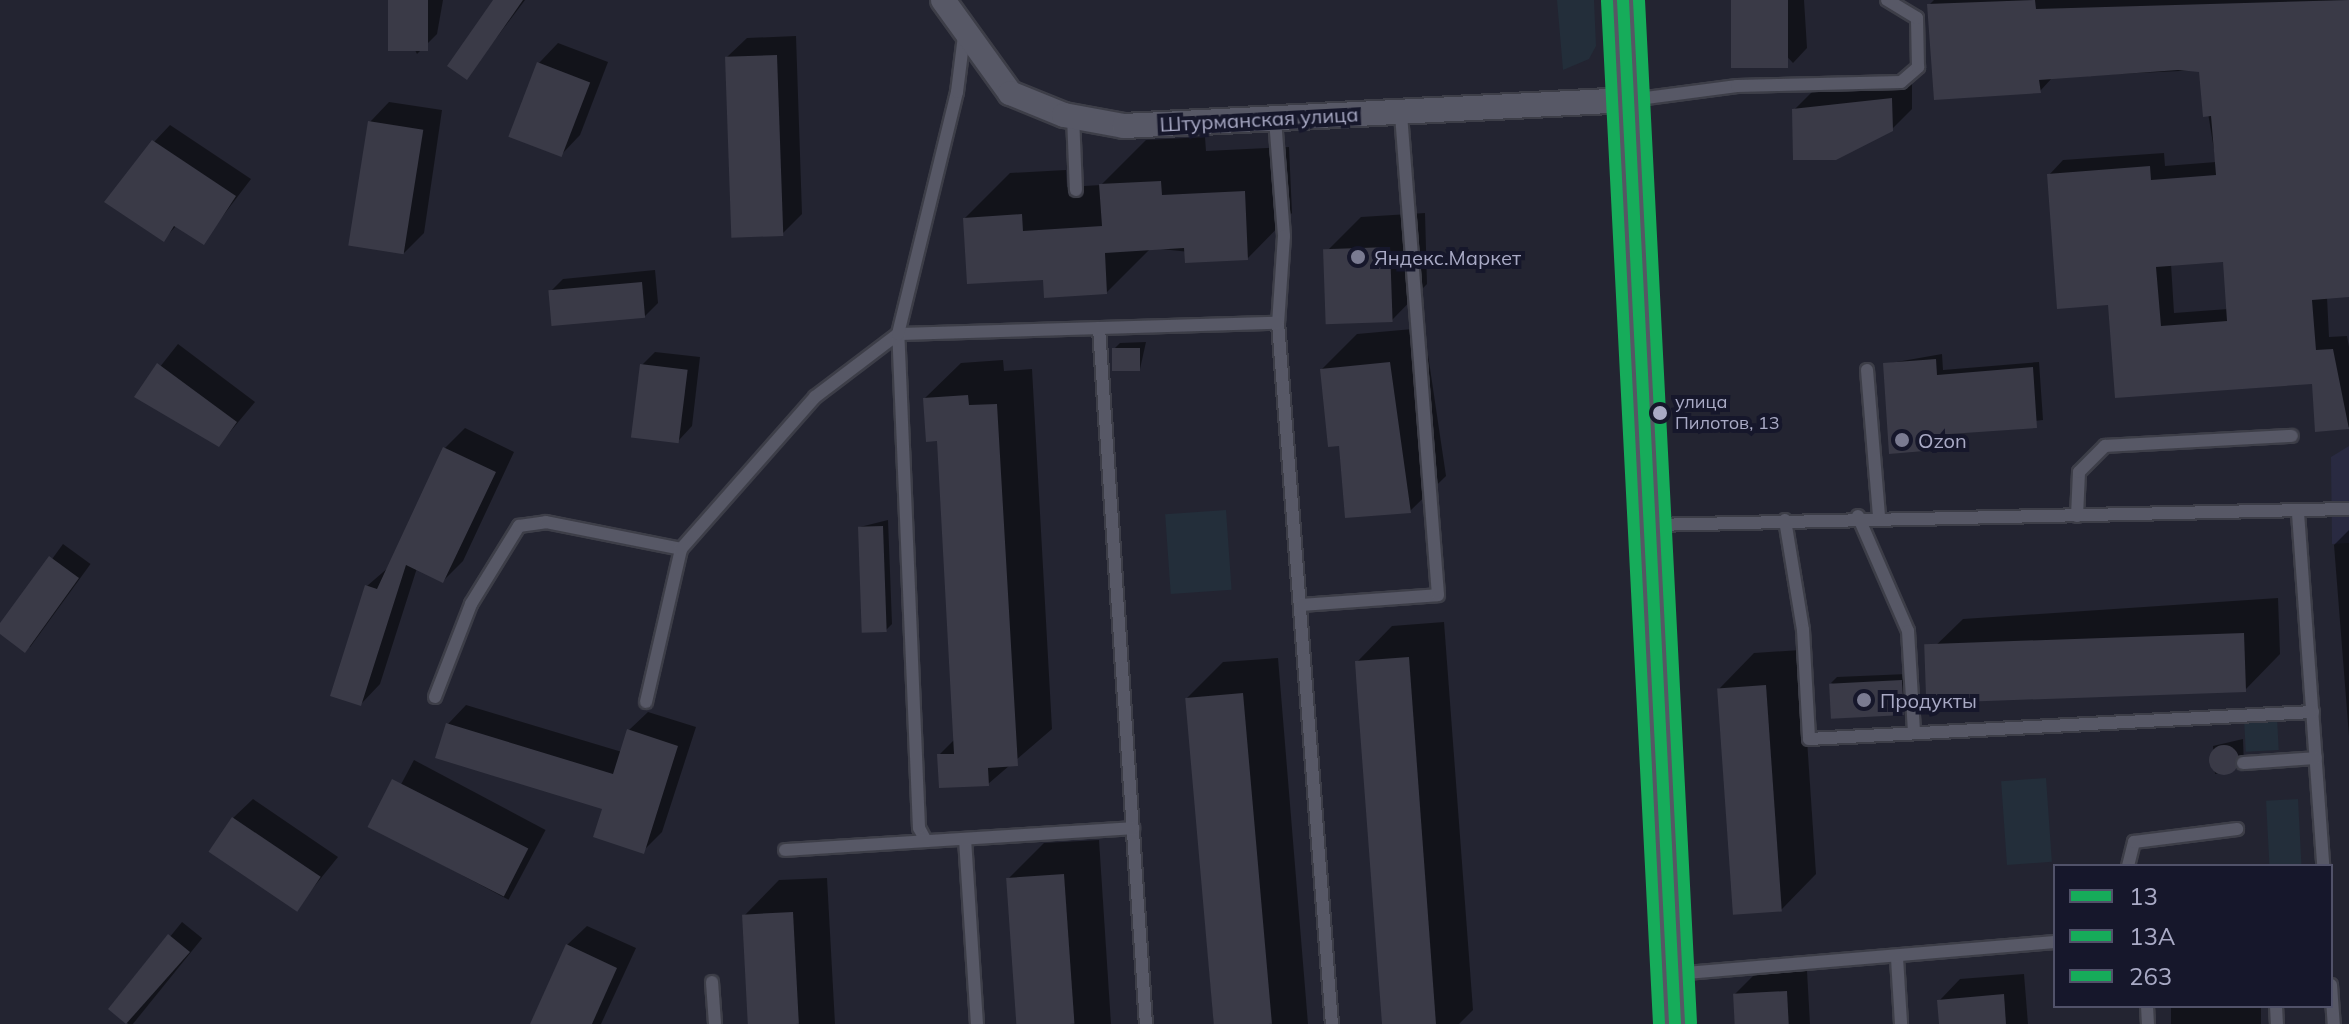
<!DOCTYPE html>
<meta charset="utf-8">
<style>
body{margin:0}
#map{position:relative;width:2349px;height:1024px;overflow:hidden;background:#232431;font-family:Mulish,sans-serif}
div>[style]{position:absolute}
[style*='--x']{left:calc(var(--x)*1px);top:calc(var(--y)*1px);width:calc(var(--w)*1px);rotate:calc(var(--a)*1deg)}
.airport>*{inset:0;background:#292a41}
.green>*{inset:0;background:#232e3a;transform-origin:0 0}
.shadow>*{inset:0;background:#0007;transform-origin:0 0}
.building>*{inset:0;background:#3a3a47;transform-origin:0 0}
.round{border-radius:50%}
.roads{filter:drop-shadow(2px 0 #3d3e48) drop-shadow(-2px 0 #3d3e48) drop-shadow(0 2px #3d3e48) drop-shadow(0 -2px #3d3e48)}
.lane>*{height:12px;margin:-6px;padding:0 6px;transform-origin:6px;border-radius:6px;background:#575866}
.street>*{height:24px;margin:-12px;padding:0 12px;transform-origin:12px;border-radius:12px;background:#575866}
.secondary>*{height:34px;margin:-17px;padding:0 17px;transform-origin:17px;border-radius:17px;background:#565664}
.bus-1>*{height:12px;margin:-6px;padding:0 6px;transform-origin:6px;border-radius:6px;background:#16ac5a}
.bus-2>*{height:12px;margin:-6px;padding:0 6px;transform-origin:6px;border-radius:6px;background:#16ac5a}
.bus-3>*{height:12px;margin:-6px;padding:0 6px;transform-origin:6px;border-radius:6px;background:#16ac5a}
.dots>*{width:22px;height:22px;translate:-50% -50%;box-sizing:border-box;border:4px solid #16172b;border-radius:50%}
span{translate:-50% -50%;white-space:nowrap;text-align:center;line-height:1.15;-webkit-text-stroke:8px #16172b;paint-order:stroke}
.bus-label{font-size:18px;color:#a9aac5}
.left{translate:0 -50%;text-align:left}
.street-label{font-size:20px;color:#a9aac5}
.poi-label{font-size:20px;color:#a9aac5}
.legend{position:absolute;left:2053px;top:864px;width:280px;height:144px;box-sizing:border-box;background:#16172b;border:2px solid #515269;margin:0;padding:10px 14px;list-style:none;font-size:24px;color:#a9aac5}
.legend li{display:flex;align-items:center;gap:16px;height:40px}
.legend b{width:40px;border:2px solid #515269}
</style>
<div id="map">
<div class="airport">
<i style="clip-path:polygon(2349px 446px,2349px 543px,2332px 544px,2331px 457px)"></i>
</div>
<div class="green">
<i style="clip-path:polygon(1557px 0,1594px 0,1596px 46px,1589px 59px,1563px 70px)"></i>
<i style="left:1226px;top:510px;width:80px;height:61px;rotate:86deg"></i>
<i style="left:2277px;top:717px;width:33px;height:33px;rotate:87deg"></i>
<i style="left:2046px;top:778px;width:84px;height:45px;rotate:86deg"></i>
<i style="left:2298px;top:799px;width:67px;height:32px;rotate:87deg"></i>
</div>
<div class="shadow">
<i style="clip-path:polygon(390px 0,443px 0,437px 34px,417px 54px)"></i>
<i style="clip-path:polygon(495px 0,525px 0,466px 78px)"></i>
<i style="clip-path:polygon(1734px 0,1804px 0,1807px 48px,1793px 63px)"></i>
<i style="clip-path:polygon(evenodd,1934px 0,2349px 0,2349px 296px,2327px 297px,2329px 337px,2347px 336px,2349px 347px,2349px 427px,2317px 430px,2314px 382px,2116px 396px,2110px 303px,2049px 175px,2063px 160px,2164px 153px,2165px 166px,2216px 162px,2201px 70px,2053px 77px,2040px 91px,1929px 5px,1934px 0,2224px 260px,2228px 309px,2174px 313px,2171px 264px,2224px 260px)"></i>
<i style="clip-path:polygon(796px 36px,802px 214px,782px 234px,727px 57px,747px 38px)"></i>
<i style="clip-path:polygon(558px 43px,608px 62px,580px 135px,561px 155px,539px 63px)"></i>
<i style="clip-path:polygon(1912px 79px,1912px 109px,1892px 129px,1794px 110px,1814px 90px)"></i>
<i style="clip-path:polygon(389px 102px,442px 110px,424px 233px,404px 253px,370px 122px)"></i>
<i style="clip-path:polygon(170px 125px,251px 179px,203px 242px,177px 225px,164px 239px,154px 142px)"></i>
<i style="clip-path:polygon(1205px 137px,1206px 151px,1289px 147px,1292px 213px,1248px 258px,1151px 248px,1107px 292px,1045px 278px,965px 218px,1010px 173px,1066px 170px,1067px 187px,1101px 185px,1146px 140px)"></i>
<i style="clip-path:polygon(1425px 213px,1427px 284px,1392px 320px,1325px 253px,1361px 217px)"></i>
<i style="clip-path:polygon(655px 270px,658px 303px,644px 317px,550px 292px,563px 279px)"></i>
<i style="clip-path:polygon(1424px 328px,1446px 476px,1410px 511px,1341px 444px,1322px 369px,1357px 334px)"></i>
<i style="clip-path:polygon(1146px 342px,1140px 369px,1114px 349px,1120px 343px)"></i>
<i style="clip-path:polygon(178px 344px,255px 402px,219px 445px,137px 396px)"></i>
<i style="clip-path:polygon(655px 352px,700px 357px,692px 426px,679px 440px,642px 365px)"></i>
<i style="clip-path:polygon(1942px 354px,1943px 370px,2039px 362px,2043px 420px,1941px 432px,1935px 448px,1885px 364px)"></i>
<i style="clip-path:polygon(1003px 360px,1004px 371px,1032px 369px,1052px 729px,988px 784px,939px 755px,955px 739px,939px 439px,925px 398px,961px 363px)"></i>
<i style="clip-path:polygon(465px 428px,514px 452px,463px 561px,443px 581px,417px 568px,380px 684px,361px 704px,367px 586px,389px 567px,445px 448px)"></i>
<i style="clip-path:polygon(888px 520px,892px 624px,886px 630px,860px 527px)"></i>
<i style="clip-path:polygon(2349px 530px,2349px 736px,2334px 545px)"></i>
<i style="left:63px;top:544px;width:34px;height:103px;rotate:36deg"></i>
<i style="clip-path:polygon(2278px 598px,2280px 654px,2245px 690px,1927px 654px,1963px 619px)"></i>
<i style="clip-path:polygon(1444px 622px,1473px 1010px,1459px 1024px,1384px 1024px,1357px 662px,1392px 626px)"></i>
<i style="clip-path:polygon(1801px 650px,1816px 874px,1781px 910px,1719px 689px,1754px 653px)"></i>
<i style="clip-path:polygon(1278px 658px,1308px 1024px,1214px 1024px,1187px 698px,1223px 662px)"></i>
<i style="clip-path:polygon(1907px 674px,1903px 713px,1831px 683px,1837px 677px)"></i>
<i style="clip-path:polygon(466px 705px,622px 752px,629px 730px,648px 712px,696px 727px,662px 832px,643px 851px,604px 808px,448px 724px)"></i>
<i style="clip-path:polygon(2243px 739px,2244px 767px,2215px 774px,2213px 746px)"></i>
<i style="left:414px;top:760px;width:149px;height:79px;rotate:28deg"></i>
<i style="clip-path:polygon(253px 799px,338px 857px,296px 909px,233px 818px)"></i>
<i style="clip-path:polygon(1099px 840px,1111px 1024px,1018px 1024px,1008px 879px,1044px 843px)"></i>
<i style="clip-path:polygon(827px 878px,835px 1024px,749px 1024px,744px 916px,779px 880px)"></i>
<i style="left:182px;top:922px;width:26px;height:113px;rotate:39deg"></i>
<i style="clip-path:polygon(587px 926px,636px 948px,601px 1024px,532px 1024px,567px 945px)"></i>
<i style="clip-path:polygon(1807px 971px,1810px 1024px,1736px 1024px,1735px 994px,1756px 973px)"></i>
<i style="clip-path:polygon(2024px 974px,2028px 1024px,1941px 1024px,1940px 1000px,1960px 979px)"></i>
<i style="left:2171px;top:1006px;width:90px;height:18px"></i>
</div>
<div class="building">
<i style="left:388px;top:0;width:40px;height:51px"></i>
<i style="clip-path:polygon(493px 0,523px 0,467px 80px,447px 66px)"></i>
<i style="left:1731px;top:0;width:57px;height:68px"></i>
<i style="clip-path:polygon(evenodd,2035px 0,2036px 9px,2349px 0,2349px 297px,2312px 300px,2316px 350px,2333px 349px,2349px 429px,2315px 432px,2312px 384px,2115px 398px,2108px 305px,2057px 309px,2047px 174px,2150px 166px,2151px 180px,2216px 175px,2211px 116px,2203px 117px,2199px 72px,2178px 70px,2039px 80px,2041px 93px,1934px 100px,1927px 4px,2035px 0,2223px 262px,2227px 321px,2161px 326px,2156px 267px,2223px 262px)"></i>
<i style="left:777px;top:55px;width:181px;height:52px;rotate:88deg"></i>
<i style="left:537px;top:62px;width:57px;height:80px;rotate:21deg"></i>
<i style="clip-path:polygon(1892px 98px,1893px 131px,1836px 160px,1793px 160px,1792px 109px)"></i>
<i style="left:368px;top:121px;width:56px;height:126px;rotate:9deg"></i>
<i style="clip-path:polygon(152px 140px,236px 196px,204px 245px,174px 226px,164px 242px,104px 202px)"></i>
<i style="clip-path:polygon(1161px 181px,1162px 195px,1245px 191px,1248px 260px,1185px 263px,1184px 248px,1105px 253px,1107px 294px,1044px 298px,1043px 280px,967px 284px,963px 218px,1022px 214px,1023px 231px,1102px 226px,1099px 184px)"></i>
<i style="left:1390px;top:247px;width:75px;height:67px;rotate:88deg"></i>
<i style="left:642px;top:282px;width:36px;height:94px;rotate:85deg"></i>
<i style="left:1112px;top:348px;width:28px;height:23px"></i>
<i style="clip-path:polygon(1936px 359px,1937px 375px,2033px 367px,2037px 428px,1935px 435px,1936px 450px,1889px 454px,1883px 363px)"></i>
<i style="clip-path:polygon(1390px 362px,1411px 513px,1345px 518px,1339px 446px,1328px 447px,1320px 369px)"></i>
<i style="clip-path:polygon(157px 363px,237px 422px,219px 447px,134px 397px)"></i>
<i style="left:640px;top:364px;width:48px;height:74px;rotate:7deg"></i>
<i style="clip-path:polygon(968px 395px,969px 405px,997px 404px,1018px 766px,988px 768px,989px 786px,939px 788px,937px 754px,954px 754px,937px 441px,926px 442px,923px 398px)"></i>
<i style="clip-path:polygon(443px 447px,496px 472px,443px 583px,406px 565px,361px 706px,330px 696px,365px 585px,377px 589px)"></i>
<i style="left:883px;top:526px;width:106px;height:25px;rotate:88deg"></i>
<i style="clip-path:polygon(49px 556px,79px 578px,25px 653px,0 634px,0 623px)"></i>
<i style="left:2244px;top:633px;width:59px;height:320px;rotate:88deg"></i>
<i style="clip-path:polygon(1409px 657px,1436px 1024px,1382px 1024px,1357px 691px,1355px 661px)"></i>
<i style="left:1902px;top:680px;width:35px;height:73px;rotate:87deg"></i>
<i style="left:1766px;top:685px;width:227px;height:49px;rotate:86deg"></i>
<i style="left:1243px;top:693px;width:332px;height:58px;rotate:85deg"></i>
<i style="clip-path:polygon(446px 723px,613px 774px,627px 729px,678px 746px,644px 854px,593px 837px,602px 809px,435px 758px)"></i>
<i class="round" style="left:2209px;top:745px;width:30px;height:30px"></i>
<i style="left:392px;top:779px;width:153px;height:54px;rotate:27deg"></i>
<i style="left:232px;top:817px;width:107px;height:42px;rotate:34deg"></i>
<i style="left:1064px;top:874px;width:150px;height:58px;rotate:86deg"></i>
<i style="left:793px;top:912px;width:112px;height:51px;rotate:87deg"></i>
<i style="clip-path:polygon(168px 934px,190px 952px,126px 1024px,108px 1009px)"></i>
<i style="clip-path:polygon(566px 944px,617px 968px,592px 1024px,530px 1024px)"></i>
<i style="left:1787px;top:991px;width:33px;height:54px;rotate:87deg"></i>
<i style="clip-path:polygon(2004px 994px,2006px 1024px,1939px 1024px,1937px 1000px)"></i>
</div>
<div class="roads">
<div class="lane">
<i style="--x:1631;--y:100;--w:107;--a:-7.5"></i>
<i style="--x:1737;--y:86;--w:164;--a:-1.4"></i>
<i style="--x:1901;--y:82;--w:23;--a:-41"></i>
<i style="--x:1918;--y:67;--w:49;--a:-91.2"></i>
<i style="--x:1917;--y:18;--w:35;--a:-149"></i>
<i style="--x:1073;--y:116;--w:74;--a:87.7"></i>
<i style="--x:1275;--y:119;--w:117;--a:85.6"></i>
<i style="--x:1284;--y:236;--w:87;--a:93.9"></i>
<i style="--x:1278;--y:323;--w:703;--a:85.6"></i>
<i style="--x:1099;--y:328;--w:698;--a:86.14"></i>
<i style="--x:1867;--y:370;--w:146;--a:85.3"></i>
<i style="--x:2298;--y:513;--w:354;--a:85.9"></i>
<i style="--x:1858;--y:516;--w:125;--a:66.5"></i>
<i style="--x:1908;--y:631;--w:102;--a:86.6"></i>
<i style="--x:2077;--y:516;--w:44;--a:-87.4"></i>
<i style="--x:2079;--y:472;--w:37;--a:-45"></i>
<i style="--x:2105;--y:446;--w:187;--a:-3.1"></i>
<i style="--x:1785;--y:520;--w:111;--a:80.7"></i>
<i style="--x:1803;--y:630;--w:109;--a:86.8"></i>
<i style="--x:1809;--y:739;--w:505;--a:-3.07"></i>
<i style="--x:1653;--y:525;--w:696;--a:-1.32"></i>
<i style="--x:1300;--y:605;--w:138;--a:-4.1"></i>
<i style="--x:1438;--y:595;--w:483;--a:-94.4"></i>
<i style="--x:435;--y:697;--w:100;--a:-68.8"></i>
<i style="--x:471;--y:604;--w:92;--a:-58.4"></i>
<i style="--x:519;--y:526;--w:27;--a:-8"></i>
<i style="--x:546;--y:522;--w:138;--a:11.3"></i>
<i style="--x:646;--y:702;--w:157;--a:-77.1"></i>
<i style="--x:681;--y:549;--w:203;--a:-48.6"></i>
<i style="--x:815;--y:397;--w:104;--a:-37.2"></i>
<i style="--x:898;--y:334;--w:380;--a:-1.7"></i>
<i style="--x:2243;--y:763;--w:73;--a:-3.9"></i>
<i style="--x:965;--y:839;--w:185;--a:86.3"></i>
<i style="--x:926;--y:841;--w:15;--a:-118"></i>
<i style="--x:919;--y:828;--w:494;--a:-92.4"></i>
<i style="--x:898;--y:334;--w:249;--a:-76.3"></i>
<i style="--x:957;--y:92;--w:56;--a:-82.9"></i>
<i style="--x:785;--y:850;--w:349;--a:-3.6"></i>
<i style="--x:2128;--y:866;--w:25;--a:-76"></i>
<i style="--x:2134;--y:842;--w:104;--a:-7.2"></i>
<i style="--x:1897;--y:958;--w:66;--a:86.5"></i>
<i style="--x:1674;--y:974;--w:382;--a:-4.8"></i>
<i style="--x:712;--y:982;--w:42;--a:85.9"></i>
<i style="--x:2331;--y:985;--w:39;--a:86"></i>
<i style="--x:2147;--y:1006;--w:18;--a:87"></i>
<i style="--x:2276;--y:1006;--w:18;--a:87"></i>
</div>
<div class="street">
<i style="--x:943;--y:0;--w:115;--a:54.2"></i>
<i style="--x:1010;--y:93;--w:58;--a:22.2"></i>
<i style="--x:1064;--y:115;--w:61;--a:10.4"></i>
<i style="--x:1124;--y:126;--w:505;--a:-2.95"></i>
</div>
<div class="secondary">
<i style="--x:1623;--y:0;--w:1025;--a:87.09"></i>
</div>
</div>
<div class="bus-1">
<i style="--x:1623;--y:0;--w:1025;--a:87.09"></i>
</div>
<div class="bus-2">
<i style="--x:1607;--y:1;--w:1024;--a:87.09"></i>
</div>
<div class="bus-3">
<i style="--x:1639;--y:0;--w:1024;--a:87.09"></i>
</div>
<div class="dots">
<i style="left:1358px;top:257px;background:#7a7b91"></i>
<i style="left:1660px;top:413px;background:#a9aac5"></i>
<i style="left:1902px;top:440px;background:#7a7b91"></i>
<i style="left:1864px;top:700px;background:#7a7b91"></i>
</div>
<div class="bus-label">
<span class="left" style="left:1675px;top:413px">улица<br>Пилотов, 13</span>
</div>
<div class="street-label">
<span style="left:1259px;top:119px;rotate:-3deg">Штурманская улица</span>
</div>
<div class="poi-label">
<span class="left" style="left:1374px;top:257px">Яндекс.Маркет</span>
<span class="left" style="left:1918px;top:440px">Ozon</span>
<span class="left" style="left:1880px;top:700px">Продукты</span>
</div>
<ul class="legend">
<li><b style="height:10px;background:#16ac5a"></b>13</li>
<li><b style="height:10px;background:#16ac5a"></b>13А</li>
<li><b style="height:10px;background:#16ac5a"></b>263</li>
</ul>
</div>
